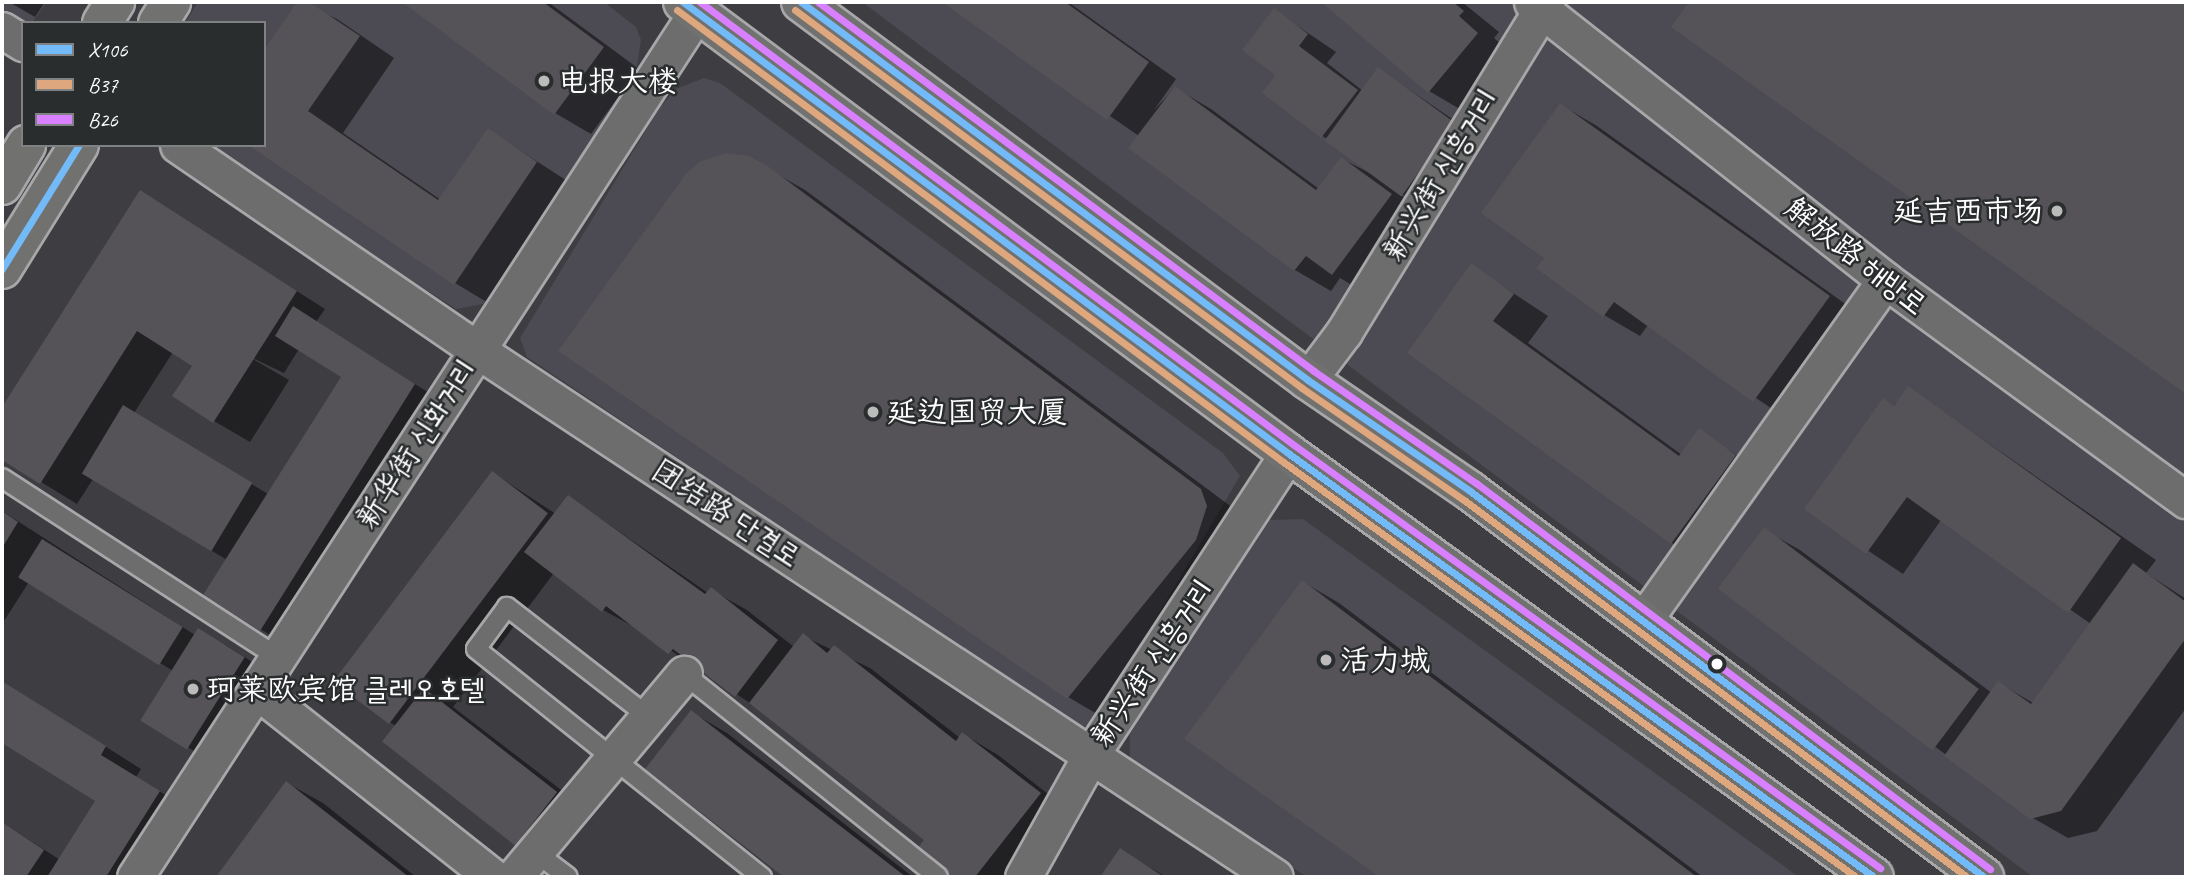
<!DOCTYPE html>
<meta charset="utf-8">
<style>
body{margin:0}
#map{position:relative;width:2188px;height:879px;overflow:hidden;background:#3e3d41;font-family:Caveat,"LXGW WenKai TC","Poor Story",sans-serif}
div>[style]{position:absolute}
[style*='--x']{left:calc(var(--x)*1px);top:calc(var(--y)*1px);width:calc(var(--w)*1px);rotate:calc(var(--a)*1deg)}
.built>*{inset:0;background:#4c4a52}
.shadow>*{inset:0;background:#0007}
.building>*{inset:0;background:#555358;transform-origin:0 0}
.roads{filter:drop-shadow(2px 0 #a8a8aa) drop-shadow(-2px 0 #a8a8aa) drop-shadow(0 2px #a8a8aa) drop-shadow(0 -2px #a8a8aa)}
.lane>*{height:18px;margin:-9px;padding:0 9px;transform-origin:9px;border-radius:9px;background:#6d6d6e}
.street>*{height:35px;margin:-17.5px;padding:0 17.5px;transform-origin:17.5px;border-radius:17.5px;background:#6d6d6e}
.primary>*{height:38px;margin:-19px;padding:0 19px;transform-origin:19px;border-radius:19px;background:#71716f}
.bus-1>*{height:7px;margin:-3.5px;padding:0 3.5px;transform-origin:3.5px;border-radius:3.5px;background:#73baf8}
.bus-2>*{height:7px;margin:-3.5px;padding:0 3.5px;transform-origin:3.5px;border-radius:3.5px;background:#dfa77e}
.bus-3>*{height:7px;margin:-3.5px;padding:0 3.5px;transform-origin:3.5px;border-radius:3.5px;background:#d880ff}
.dots>*{width:19px;height:19px;translate:-50% -50%;box-sizing:border-box;border:4px solid #2a2d2e;border-radius:50%}
span{translate:-50% -50%;white-space:nowrap;text-align:center;line-height:1.15;-webkit-text-stroke:5px #2a2d2e;paint-order:stroke}
.poi-label{font-size:30px;color:#fff}
.left{translate:0 -50%;text-align:left}
.right{translate:-100% -50%;text-align:right}
.street-label{font-size:30px;color:#fff}
.frame{position:absolute;inset:0;border:4px solid #fff;pointer-events:none}
.legend{position:absolute;left:21px;top:21px;width:245px;height:126px;box-sizing:border-box;background:#2a2d2e;border:2px solid #7f8182;margin:0;padding:9px 12px;list-style:none;font-size:21px;color:#fff}
.legend li{display:flex;align-items:center;gap:14px;height:35px}
.legend b{width:35px;border:2px solid #7f8182}
</style>
<div id="map">
<div class="built">
<i style="clip-path:polygon(2px 2px,47px 2px,32px 23px,2px 15px)"></i>
<i style="clip-path:polygon(198px 2px,604px 2px,636px 27px,641px 40px,636px 72px,495px 291px,483px 304px,456px 309px,201px 145px,264px 145px,264px 23px,185px 23px)"></i>
<i style="clip-path:polygon(862px 2px,2186px 2px,2186px 877px,2033px 877px)"></i>
<i style="clip-path:polygon(704px 78px,720px 83px,1223px 453px,1240px 476px,1093px 725px,1079px 727px,527px 357px,520px 338px,660px 107px,676px 89px)"></i>
<i style="clip-path:polygon(1303px 519px,1799px 877px,1307px 877px,1139px 768px,1130px 759px,1130px 734px,1255px 529px,1267px 520px)"></i>
</div>
<div class="shadow">
<i style="clip-path:polygon(9px 2px,45px 2px,35px 17px)"></i>
<i style="clip-path:polygon(299px 2px,337px 19px,394px 58px,343px 133px,441px 200px,488px 130px,572px 184px,490px 304px,455px 283px,264px 145px,264px 53px)"></i>
<i style="clip-path:polygon(405px 2px,548px 2px,639px 69px,591px 134px,555px 113px)"></i>
<i style="clip-path:polygon(945px 2px,1068px 2px,1176px 79px,1154px 110px,1175px 88px,1211px 109px,1319px 189px,1342px 159px,1380px 178px,1264px 93px,1278px 75px,1274px 10px,1336px 52px,1327px 63px,1363px 91px,1379px 69px,1483px 140px,1432px 211px,1398px 192px,1427px 216px,1369px 295px,1340px 278px,1331px 291px,1295px 270px,1131px 147px,1139px 136px)"></i>
<i style="clip-path:polygon(1323px 2px,1462px 2px,1499px 32px,1494px 38px,1513px 55px,1465px 112px,1429px 91px)"></i>
<i style="clip-path:polygon(1691px 2px,2186px 2px,2186px 392px,1673px 27px)"></i>
<i style="clip-path:polygon(1561px 105px,1597px 126px,1865px 318px,1790px 421px,1648px 325px,1640px 336px,1604px 315px,1546px 257px)"></i>
<i style="clip-path:polygon(749px 158px,805px 190px,1237px 511px,1104px 718px,1068px 697px)"></i>
<i style="clip-path:polygon(evenodd,141px 192px,325px 309px,316px 322px,450px 406px,296px 650px,260px 629px,227px 560px,93px 479px,77px 504px,2px 458px,2px 410px,141px 192px,299px 349px,343px 376px,268px 494px,134px 413px,173px 352px,194px 365px,214px 421px,250px 442px,289px 380px,246px 355px,284px 373px,299px 349px)"></i>
<i style="clip-path:polygon(1472px 266px,1548px 316px,1528px 343px,1682px 455px,1699px 431px,1770px 476px,1708px 563px,1672px 543px,1409px 352px)"></i>
<i style="clip-path:polygon(1909px 388px,2156px 560px,2146px 573px,2186px 599px,2186px 708px,2097px 831px,2068px 838px,2031px 817px,1720px 589px,1764px 530px,1800px 550px,1992px 693px,1999px 683px,2033px 703px,2091px 624px,1941px 520px,1903px 574px,1806px 509px)"></i>
<i style="clip-path:polygon(493px 473px,556px 514px,569px 497px,708px 593px,711px 590px,747px 610px,794px 647px,803px 636px,870px 668px,960px 738px,963px 734px,998px 755px,1075px 815px,1026px 877px,944px 877px,927px 840px,759px 709px,640px 630px,603px 610px,554px 573px,453px 707px,586px 809px,547px 860px,518px 844px,385px 742px,397px 727px,390px 722px)"></i>
<i style="clip-path:polygon(2px 511px,195px 635px,227px 646px,273px 675px,217px 765px,143px 720px,173px 671px,29px 582px,2px 624px)"></i>
<i style="clip-path:polygon(1303px 582px,1339px 603px,1703px 877px,1383px 877px,1186px 739px)"></i>
<i style="clip-path:polygon(2px 681px,141px 769px,136px 777px,195px 813px,154px 877px,2px 877px,2px 822px,60px 860px,97px 801px,2px 741px)"></i>
<i style="clip-path:polygon(691px 712px,727px 733px,913px 877px,787px 877px,647px 769px)"></i>
<i style="clip-path:polygon(287px 783px,323px 803px,416px 877px,218px 877px)"></i>
<i style="clip-path:polygon(1120px 850px,1156px 871px,1166px 877px,1102px 877px)"></i>
</div>
<div class="building">
<i style="clip-path:polygon(297px 2px,309px 2px,360px 36px,308px 111px,438px 200px,488px 128px,537px 162px,454px 285px,248px 145px,264px 145px,264px 50px)"></i>
<i style="clip-path:polygon(402px 2px,543px 2px,604px 47px,554px 115px)"></i>
<i style="clip-path:polygon(942px 2px,1065px 2px,1149px 62px,1107px 120px)"></i>
<i style="clip-path:polygon(1321px 2px,1453px 2px,1464px 11px,1459px 16px,1478px 33px,1428px 93px)"></i>
<i style="clip-path:polygon(1689px 2px,2186px 2px,2186px 394px,1671px 27px)"></i>
<i style="clip-path:polygon(1274px 8px,1308px 34px,1299px 46px,1358px 90px,1321px 138px,1262px 93px,1275px 75px,1242px 50px)"></i>
<i style="left:1378px;top:67px;width:95px;height:91px;rotate:36deg"></i>
<i style="clip-path:polygon(1175px 86px,1316px 190px,1341px 157px,1392px 194px,1332px 275px,1306px 256px,1294px 271px,1128px 148px)"></i>
<i style="clip-path:polygon(1560px 103px,1830px 296px,1753px 402px,1614px 302px,1603px 317px,1536px 268px,1544px 258px,1481px 213px)"></i>
<i style="clip-path:polygon(726px 153px,749px 156px,769px 167px,1201px 489px,1207px 506px,1196px 540px,1067px 699px,558px 351px,685px 175px,699px 162px)"></i>
<i style="clip-path:polygon(140px 190px,297px 291px,213px 423px,172px 396px,192px 366px,137px 331px,40px 484px,2px 460px,2px 407px)"></i>
<i style="clip-path:polygon(1471px 263px,1514px 294px,1493px 321px,1679px 456px,1699px 428px,1736px 455px,1671px 544px,1407px 353px)"></i>
<i style="clip-path:polygon(293px 306px,415px 384px,260px 631px,203px 595px,341px 377px,275px 336px)"></i>
<i style="clip-path:polygon(1908px 386px,2121px 538px,2068px 613px,1907px 497px,1866px 554px,1804px 509px,1883px 398px,1894px 406px)"></i>
<i style="left:123px;top:405px;width:151px;height:80px;rotate:31deg"></i>
<i style="left:492px;top:471px;width:70px;height:264px;rotate:37deg"></i>
<i style="clip-path:polygon(568px 495px,705px 594px,711px 587px,778px 640px,735px 697px,673px 649px,668px 654px,606px 606px,602px 612px,524px 552px)"></i>
<i style="clip-path:polygon(2px 511px,18px 522px,2px 548px)"></i>
<i style="left:1764px;top:527px;width:269px;height:77px;rotate:37deg"></i>
<i style="left:42px;top:539px;width:166px;height:45px;rotate:32deg"></i>
<i style="clip-path:polygon(2133px 563px,2186px 602px,2186px 638px,2061px 811px,2030px 819px,1944px 756px,1998px 681px,2031px 704px)"></i>
<i style="clip-path:polygon(1302px 580px,1697px 877px,1380px 877px,1184px 739px)"></i>
<i style="left:198px;top:628px;width:55px;height:109px;rotate:32deg"></i>
<i style="clip-path:polygon(803px 633px,827px 653px,834px 645px,956px 741px,962px 732px,1041px 793px,975px 877px,941px 877px,912px 855px,924px 840px,749px 703px)"></i>
<i style="clip-path:polygon(2px 681px,106px 746px,101px 755px,160px 791px,106px 877px,47px 877px,95px 801px,2px 743px)"></i>
<i style="left:424px;top:688px;width:169px;height:68px;rotate:38deg"></i>
<i style="clip-path:polygon(691px 710px,906px 877px,784px 877px,645px 769px)"></i>
<i style="clip-path:polygon(286px 781px,409px 877px,216px 877px)"></i>
<i style="clip-path:polygon(2px 822px,44px 850px,26px 877px,2px 877px)"></i>
<i style="clip-path:polygon(1120px 848px,1164px 877px,1100px 877px)"></i>
</div>
<div class="roads">
<div class="lane">
<i style="--x:2;--y:478;--w:329;--a:33"></i>
<i style="--x:684;--y:674;--w:325;--a:38.6"></i>
<i style="--x:649;--y:717;--w:180;--a:-142.2"></i>
<i style="--x:507;--y:607;--w:52;--a:126.4"></i>
<i style="--x:476;--y:649;--w:366;--a:38.6"></i>
<i style="--x:535;--y:852;--w:41;--a:37.1"></i>
</div>
<div class="street">
<i style="--x:1532;--y:2;--w:449;--a:38.2"></i>
<i style="--x:1885;--y:280;--w:373;--a:36.2"></i>
<i style="--x:2;--y:30;--w:25;--a:32"></i>
<i style="--x:178;--y:145;--w:363;--a:34.4"></i>
<i style="--x:477;--y:350;--w:956;--a:33.44"></i>
<i style="--x:1308;--y:380;--w:60;--a:-53.1"></i>
<i style="--x:1344;--y:332;--w:387;--a:-58.5"></i>
<i style="--x:1643;--y:621;--w:418;--a:-54.6"></i>
<i style="--x:256;--y:690;--w:302;--a:38.3"></i>
<i style="--x:135;--y:877;--w:1032;--a:-56.99"></i>
<i style="--x:514;--y:877;--w:265;--a:-50.1"></i>
<i style="--x:1023;--y:877;--w:142;--a:-60.9"></i>
<i style="--x:1092;--y:753;--w:358;--a:-56.8"></i>
</div>
<div class="primary">
<i style="--x:683;--y:2;--w:755;--a:36.7"></i>
<i style="--x:1288;--y:453;--w:723;--a:35.89"></i>
<i style="--x:801;--y:2;--w:632;--a:36.71"></i>
<i style="--x:1308;--y:380;--w:196;--a:34.4"></i>
<i style="--x:1470;--y:491;--w:643;--a:36.91"></i>
<i style="--x:102;--y:23;--w:25;--a:-58"></i>
<i style="--x:158;--y:23;--w:25;--a:-58"></i>
<i style="--x:2;--y:185;--w:47;--a:-59"></i>
<i style="--x:2;--y:269;--w:146;--a:-58.2"></i>
</div>
</div>
<div class="bus-1">
<i style="--x:683;--y:2;--w:755;--a:36.7"></i>
<i style="--x:1288;--y:453;--w:723;--a:35.89"></i>
<i style="--x:801;--y:2;--w:632;--a:36.71"></i>
<i style="--x:1308;--y:380;--w:196;--a:34.4"></i>
<i style="--x:1470;--y:491;--w:643;--a:36.91"></i>
<i style="--x:2;--y:269;--w:146;--a:-58.2"></i>
</div>
<div class="bus-2">
<i style="--x:677;--y:10;--w:755;--a:36.7"></i>
<i style="--x:1282;--y:461;--w:709;--a:35.93"></i>
<i style="--x:795;--y:10;--w:632;--a:36.71"></i>
<i style="--x:1302;--y:388;--w:197;--a:34.7"></i>
<i style="--x:1464;--y:500;--w:629;--a:36.85"></i>
</div>
<div class="bus-3">
<i style="--x:700;--y:2;--w:741;--a:36.72"></i>
<i style="--x:1294;--y:445;--w:723;--a:35.82"></i>
<i style="--x:818;--y:2;--w:618;--a:36.65"></i>
<i style="--x:1314;--y:371;--w:197;--a:34.7"></i>
<i style="--x:1476;--y:483;--w:643;--a:36.91"></i>
</div>
<div class="dots">
<i style="left:544px;top:81px;background:#bbbbbc"></i>
<i style="left:2057px;top:211px;background:#bbbbbc"></i>
<i style="left:873px;top:412px;background:#bbbbbc"></i>
<i style="left:1326px;top:660px;background:#bbbbbc"></i>
<i style="left:1717px;top:664px;background:#fff"></i>
<i style="left:193px;top:689px;background:#bbbbbc"></i>
</div>
<div class="poi-label">
<span class="left" style="left:558px;top:81px">电报大楼</span>
<span class="right" style="left:2043px;top:211px">延吉西市场</span>
<span class="left" style="left:887px;top:412px">延边国贸大厦</span>
<span class="left" style="left:1340px;top:660px">活力城</span>
<span class="left" style="left:207px;top:689px">珂莱欧宾馆 클레오호텔</span>
</div>
<div class="street-label">
<span style="left:1440px;top:175px;rotate:-59deg">新兴街 신흥거리</span>
<span style="left:1856px;top:256px;rotate:38deg">解放路 해방로</span>
<span style="left:416px;top:444px;rotate:-57deg">新华街 신화거리</span>
<span style="left:726px;top:513px;rotate:33deg">团结路 단결로</span>
<span style="left:1152px;top:663px;rotate:-56deg">新兴街 신흥거리</span>
</div>
<div class="frame"></div>
<ul class="legend">
<li><b style="height:9px;background:#73baf8"></b>X106</li>
<li><b style="height:9px;background:#dfa77e"></b>B37</li>
<li><b style="height:9px;background:#d880ff"></b>B26</li>
</ul>
</div>
